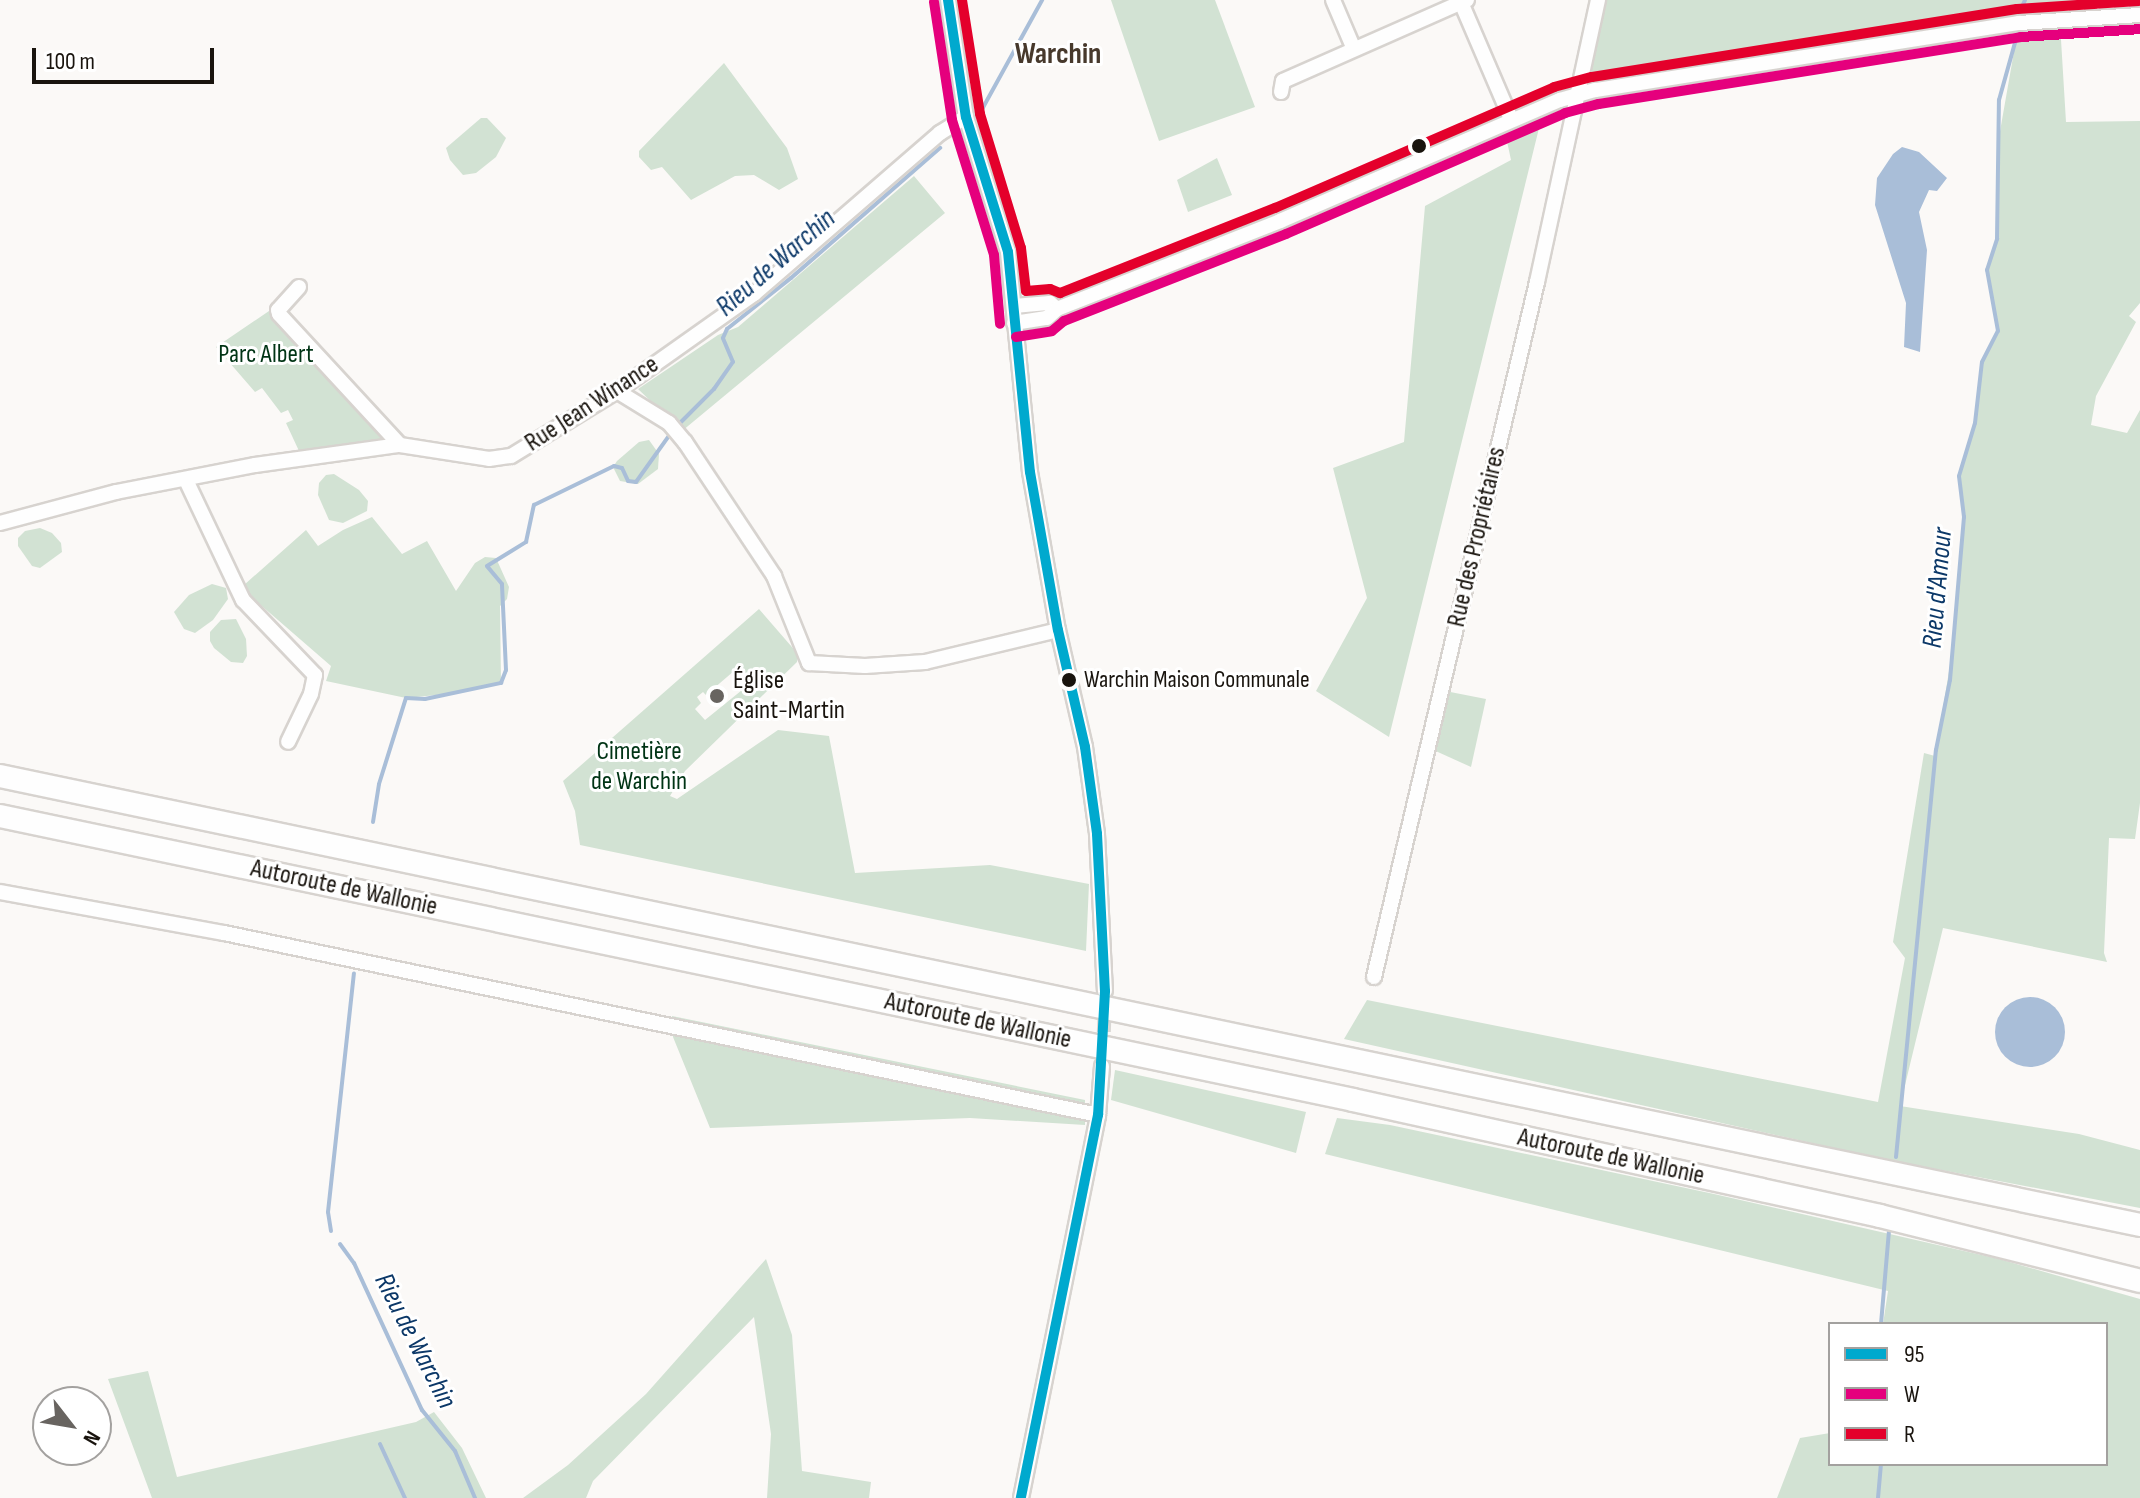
<!DOCTYPE html>
<meta charset="utf-8">
<style>
body{margin:0}
#map{position:relative;width:2140px;height:1498px;overflow:hidden;background:#fbf9f7;font-family:"Sofia Sans Condensed",sans-serif}
div>[style]{position:absolute}
[style*='--x']{left:calc(var(--x)*1px);top:calc(var(--y)*1px);width:calc(var(--w)*1px);rotate:calc(var(--a)*1deg)}
.green>*{inset:0;background:#d2e2d3}
.water>*{inset:0;background:#a9bed8}
.round{border-radius:50%}
.stream>*{height:4px;margin:-2px;padding:0 2px;transform-origin:2px;border-radius:2px;background:#a9bed8}
.minor-tunnel>*{height:14px;margin-top:-7px;transform-origin:0;background:repeating-linear-gradient(90deg,#d9d7d4 0 14px,transparent 0 21px)}
.roads{filter:drop-shadow(2px 0 #d7d3cf) drop-shadow(-2px 0 #d7d3cf) drop-shadow(0 2px #d7d3cf) drop-shadow(0 -2px #d7d3cf)}
.minor>*{height:14px;margin:-7px;padding:0 7px;transform-origin:7px;border-radius:7px;background:#fefefe}
.highway>*{height:22px;margin:-11px;padding:0 11px;transform-origin:11px;border-radius:11px;background:#fefefe}
.bus-1>*{height:10px;margin:-5px;padding:0 5px;transform-origin:5px;border-radius:5px;background:#00a9ce}
.bus-2>*{height:10px;margin:-5px;padding:0 5px;transform-origin:5px;border-radius:5px;background:#e5007d}
.bus-3>*{height:10px;margin:-5px;padding:0 5px;transform-origin:5px;border-radius:5px;background:#e4002b}
.dots>*{width:22px;height:22px;translate:-50% -50%;box-sizing:border-box;border:4px solid #fff;border-radius:50%}
span{translate:-50% -50%;white-space:nowrap;text-align:center;line-height:1.15;-webkit-text-stroke:6px #fff;paint-order:stroke}
.bus-label{font-size:24px;color:#19140e}
.left{translate:0 -50%;text-align:left}
.park-label{font-size:26px;color:#003415}
.street-label{font-size:26px;color:#19140e}
.poi-label{font-size:26px;color:#19140e}
.water-label{font-size:28px;color:#0c3868;font-style:italic}
.quarter-label{font-size:30px;color:#47392c;font-weight:700}
.legend{position:absolute;left:1828px;top:1322px;width:280px;height:144px;box-sizing:border-box;background:#fff;border:2px solid #a3a19f;margin:0;padding:10px 14px;list-style:none;font-size:24px;color:#19140e}
.legend li{display:flex;align-items:center;gap:16px;height:40px}
.legend b{width:40px;border:2px solid #a3a19f}
.north{position:absolute;left:32px;top:1386px;width:80px;height:80px;box-sizing:border-box;background:#fff;border:2px solid #a3a19f;border-radius:50%;rotate:121deg;font-size:22px;font-weight:700;line-height:32px;text-align:center;color:#19140e}
.north::after{content:'';display:block;margin:auto;width:28px;height:36px;background:#686460;clip-path:polygon(50% 0,100% 100%,50% 72%,0 100%)}
.scale{position:absolute;left:32px;top:48px;width:182px;height:36px;box-sizing:border-box;border:4px solid #19140e;border-top:0;padding-left:10px;font-size:24px;line-height:28px;white-space:nowrap;color:#19140e;-webkit-text-stroke:6px #fff;paint-order:stroke}
</style>
<div id="map">
<div class="green">
<i style="clip-path:polygon(1111px 0,1215px 0,1255px 107px,1159px 141px)"></i>
<i style="clip-path:polygon(1603px 0,2140px 0,1588px 75px)"></i>
<i style="clip-path:polygon(2019px 23px,2060px 23px,2066px 122px,2140px 121px,2140px 303px,2129px 316px,2136px 322px,2096px 396px,2091px 425px,2127px 433px,2140px 410px,2140px 803px,2135px 839px,2109px 838px,2104px 953px,2107px 962px,1943px 928px,1900px 1106px,2079px 1134px,2140px 1150px,2140px 1208px,1884px 1159px,1344px 1039px,1367px 1000px,1878px 1102px,1905px 958px,1893px 942px,1901px 893px,1924px 753px,1935px 756px,1952px 653px,1964px 517px,1959px 476px,1976px 418px,1982px 362px,1998px 331px,1987px 270px,1997px 239px,1999px 137px)"></i>
<i style="clip-path:polygon(724px 63px,787px 148px,798px 179px,779px 190px,754px 175px,735px 176px,691px 200px,662px 167px,651px 170px,639px 157px,639px 151px)"></i>
<i style="clip-path:polygon(1543px 112px,1389px 737px,1316px 691px,1367px 598px,1333px 468px,1404px 442px,1425px 206px,1511px 160px,1505px 132px)"></i>
<i style="clip-path:polygon(481px 118px,487px 118px,506px 138px,496px 157px,476px 173px,463px 175px,450px 160px,446px 148px)"></i>
<i style="clip-path:polygon(1217px 158px,1232px 195px,1188px 212px,1177px 180px)"></i>
<i style="clip-path:polygon(914px 176px,945px 213px,682px 431px,638px 389px,718px 335px,738px 327px)"></i>
<i style="clip-path:polygon(269px 311px,273px 316px,388px 440px,299px 451px,286px 423px,293px 420px,288px 410px,281px 413px,262px 388px,255px 392px,216px 347px)"></i>
<i style="clip-path:polygon(649px 440px,659px 454px,658px 469px,638px 484px,620px 481px,613px 467px,617px 461px,639px 442px)"></i>
<i style="clip-path:polygon(334px 474px,359px 490px,368px 501px,367px 511px,343px 523px,329px 520px,318px 495px,319px 483px,326px 475px)"></i>
<i style="clip-path:polygon(372px 517px,402px 554px,427px 541px,456px 591px,475px 563px,485px 557px,496px 558px,509px 587px,507px 599px,500px 606px,501px 683px,457px 693px,406px 698px,326px 681px,331px 666px,248px 594px,244px 585px,306px 530px,318px 546px,343px 530px)"></i>
<i style="clip-path:polygon(40px 528px,52px 533px,61px 543px,62px 552px,40px 568px,32px 566px,18px 546px,18px 538px,25px 531px)"></i>
<i style="clip-path:polygon(212px 584px,226px 588px,228px 599px,213px 620px,195px 633px,184px 629px,174px 612px,189px 595px)"></i>
<i style="clip-path:polygon(evenodd,759px 609px,798px 654px,797px 662px,685px 771px,670px 796px,677px 799px,778px 730px,829px 736px,855px 873px,990px 865px,1089px 884px,1086px 951px,580px 845px,575px 811px,563px 781px,759px 609px,734px 671px,747px 686px,705px 720px,695px 709px,701px 703px,697px 697px,703px 692px,706px 695px,734px 671px)"></i>
<i style="clip-path:polygon(236px 619px,246px 639px,247px 656px,243px 663px,231px 662px,214px 648px,210px 641px,210px 632px,221px 620px)"></i>
<i style="clip-path:polygon(1435px 689px,1486px 699px,1471px 767px,1429px 748px)"></i>
<i style="clip-path:polygon(672px 1016px,1085px 1100px,1085px 1125px,970px 1118px,710px 1128px,673px 1037px)"></i>
<i style="clip-path:polygon(1115px 1070px,1306px 1112px,1296px 1153px,1111px 1100px)"></i>
<i style="clip-path:polygon(1337px 1118px,1390px 1125px,1714px 1194px,1999px 1259px,2140px 1299px,2140px 1498px,1777px 1498px,1800px 1438px,1830px 1433px,1830px 1464px,2106px 1464px,2106px 1324px,1883px 1324px,1888px 1291px,1325px 1154px)"></i>
<i style="clip-path:polygon(766px 1259px,792px 1335px,802px 1471px,871px 1482px,869px 1498px,767px 1498px,771px 1434px,754px 1317px,593px 1481px,586px 1498px,523px 1498px,568px 1465px,646px 1394px)"></i>
<i style="clip-path:polygon(148px 1371px,177px 1477px,416px 1422px,434px 1412px,462px 1448px,486px 1498px,152px 1498px,108px 1379px)"></i>
</div>
<div class="water">
<i style="clip-path:polygon(1902px 147px,1919px 152px,1947px 178px,1937px 191px,1929px 190px,1919px 212px,1927px 250px,1920px 352px,1904px 347px,1906px 303px,1875px 205px,1877px 178px,1893px 154px)"></i>
<i class="round" style="left:1995px;top:997px;width:70px;height:70px"></i>
</div>
<div class="stream">
<i style="--x:2019;--y:13;--w:14;--a:-65"></i>
<i style="--x:980;--y:113;--w:129;--a:-61.2"></i>
<i style="--x:678;--y:425;--w:51;--a:-45"></i>
<i style="--x:714;--y:389;--w:33;--a:-55"></i>
<i style="--x:733;--y:362;--w:26;--a:-113"></i>
<i style="--x:723;--y:338;--w:10;--a:-66"></i>
<i style="--x:727;--y:329;--w:82;--a:-38.6"></i>
<i style="--x:791;--y:278;--w:198;--a:-41.1"></i>
<i style="--x:373;--y:822;--w:38;--a:-81"></i>
<i style="--x:379;--y:784;--w:90;--a:-72.6"></i>
<i style="--x:406;--y:698;--w:19;--a:3"></i>
<i style="--x:425;--y:699;--w:78;--a:-11.9"></i>
<i style="--x:501;--y:683;--w:14;--a:-69"></i>
<i style="--x:506;--y:670;--w:86;--a:-92.7"></i>
<i style="--x:502;--y:584;--w:23;--a:-130"></i>
<i style="--x:487;--y:566;--w:46;--a:-31.6"></i>
<i style="--x:526;--y:542;--w:38;--a:-78"></i>
<i style="--x:534;--y:505;--w:89;--a:-26"></i>
<i style="--x:614;--y:466;--w:8;--a:14"></i>
<i style="--x:622;--y:468;--w:14;--a:65"></i>
<i style="--x:628;--y:481;--w:8;--a:7"></i>
<i style="--x:636;--y:482;--w:60;--a:-54.5"></i>
<i style="--x:1896;--y:1157;--w:409;--a:-84.4"></i>
<i style="--x:1936;--y:750;--w:71;--a:-78.7"></i>
<i style="--x:1950;--y:680;--w:164;--a:-85.1"></i>
<i style="--x:1964;--y:517;--w:41;--a:-97"></i>
<i style="--x:1959;--y:476;--w:55;--a:-73.2"></i>
<i style="--x:1975;--y:423;--w:61;--a:-83.5"></i>
<i style="--x:1982;--y:362;--w:35;--a:-63"></i>
<i style="--x:1998;--y:331;--w:62;--a:-100.2"></i>
<i style="--x:1987;--y:270;--w:33;--a:-72"></i>
<i style="--x:1997;--y:239;--w:139;--a:-89.2"></i>
<i style="--x:1999;--y:100;--w:71;--a:-74.4"></i>
<i style="--x:331;--y:1231;--w:19;--a:-99"></i>
<i style="--x:328;--y:1212;--w:240;--a:-83.8"></i>
<i style="--x:340;--y:1244;--w:24;--a:54"></i>
<i style="--x:354;--y:1263;--w:162;--a:65.2"></i>
<i style="--x:422;--y:1410;--w:53;--a:51.2"></i>
<i style="--x:455;--y:1451;--w:51;--a:66.9"></i>
<i style="--x:1881;--y:1324;--w:93;--a:-85.1"></i>
<i style="--x:380;--y:1444;--w:60;--a:65.2"></i>
<i style="--x:1878;--y:1498;--w:34;--a:-85"></i>
</div>
<div class="minor-tunnel">
<i style="--x:1103;--y:1053;--w:51;--a:-87.8"></i>
</div>
<div class="roads">
<div class="minor">
<i style="--x:948;--y:0;--w:118;--a:81.3"></i>
<i style="--x:966;--y:117;--w:141;--a:72.7"></i>
<i style="--x:1008;--y:252;--w:221;--a:84.3"></i>
<i style="--x:1030;--y:472;--w:160;--a:80"></i>
<i style="--x:1058;--y:630;--w:120;--a:77"></i>
<i style="--x:1085;--y:747;--w:88;--a:82.1"></i>
<i style="--x:1097;--y:834;--w:157;--a:87.1"></i>
<i style="--x:1333;--y:0;--w:51;--a:66.9"></i>
<i style="--x:1460;--y:0;--w:129;--a:66.8"></i>
<i style="--x:1281;--y:92;--w:11;--a:-80"></i>
<i style="--x:1283;--y:81;--w:201;--a:-23.8"></i>
<i style="--x:299;--y:287;--w:31;--a:132"></i>
<i style="--x:278;--y:310;--w:4;--a:76"></i>
<i style="--x:279;--y:314;--w:178;--a:47.3"></i>
<i style="--x:1014;--y:306;--w:36;--a:-5"></i>
<i style="--x:1050;--y:303;--w:9;--a:41"></i>
<i style="--x:1014;--y:323;--w:33;--a:-9"></i>
<i style="--x:1047;--y:318;--w:13;--a:-42"></i>
<i style="--x:1057;--y:309;--w:240;--a:-21.5"></i>
<i style="--x:1280;--y:221;--w:305;--a:-23.4"></i>
<i style="--x:1560;--y:100;--w:37;--a:-16"></i>
<i style="--x:1596;--y:90;--w:428;--a:-9"></i>
<i style="--x:2019;--y:23;--w:121;--a:-3.8"></i>
<i style="--x:617;--y:391;--w:61;--a:31.6"></i>
<i style="--x:669;--y:423;--w:25;--a:50"></i>
<i style="--x:685;--y:442;--w:161;--a:56.4"></i>
<i style="--x:774;--y:576;--w:94;--a:68.1"></i>
<i style="--x:809;--y:663;--w:56;--a:3.1"></i>
<i style="--x:865;--y:666;--w:60;--a:-3.8"></i>
<i style="--x:925;--y:662;--w:137;--a:-13.5"></i>
<i style="--x:186;--y:480;--w:133;--a:64.6"></i>
<i style="--x:243;--y:600;--w:104;--a:46.2"></i>
<i style="--x:315;--y:675;--w:19;--a:102"></i>
<i style="--x:311;--y:694;--w:53;--a:115.6"></i>
<i style="--x:0;--y:523;--w:120;--a:-15"></i>
<i style="--x:116;--y:492;--w:142;--a:-11"></i>
<i style="--x:255;--y:465;--w:146;--a:-7.9"></i>
<i style="--x:400;--y:445;--w:90;--a:8.9"></i>
<i style="--x:489;--y:459;--w:22;--a:-8"></i>
<i style="--x:511;--y:456;--w:124;--a:-31.5"></i>
<i style="--x:617;--y:391;--w:168;--a:-35.3"></i>
<i style="--x:754;--y:294;--w:246;--a:-40.9"></i>
<i style="--x:940;--y:133;--w:31;--a:-32"></i>
<i style="--x:0;--y:892;--w:228;--a:10.4"></i>
<i style="--x:224;--y:933;--w:893;--a:11.76"></i>
<i style="--x:1374;--y:977;--w:714;--a:-76.8"></i>
<i style="--x:1537;--y:282;--w:289;--a:-77.8"></i>
<i style="--x:1021;--y:1498;--w:391;--a:-78.6"></i>
<i style="--x:1098;--y:1115;--w:49;--a:-85.3"></i>
</div>
<div class="highway">
<i style="--x:0;--y:776;--w:2187;--a:11.85"></i>
<i style="--x:0;--y:816;--w:1382;--a:11.85"></i>
<i style="--x:1353;--y:1100;--w:540;--a:12.41"></i>
<i style="--x:1880;--y:1216;--w:268;--a:14"></i>
</div>
</div>
<div class="bus-1">
<i style="--x:948;--y:0;--w:118;--a:81.3"></i>
<i style="--x:966;--y:117;--w:141;--a:72.7"></i>
<i style="--x:1008;--y:252;--w:221;--a:84.3"></i>
<i style="--x:1030;--y:472;--w:160;--a:80"></i>
<i style="--x:1058;--y:630;--w:120;--a:77"></i>
<i style="--x:1085;--y:747;--w:88;--a:82.1"></i>
<i style="--x:1097;--y:834;--w:157;--a:87.1"></i>
<i style="--x:1105;--y:991;--w:124;--a:93.2"></i>
<i style="--x:1098;--y:1115;--w:391;--a:101.4"></i>
</div>
<div class="bus-2">
<i style="--x:934;--y:2;--w:119;--a:81.3"></i>
<i style="--x:952;--y:120;--w:141;--a:72.7"></i>
<i style="--x:994;--y:255;--w:69;--a:85"></i>
<i style="--x:1016;--y:337;--w:36;--a:-9"></i>
<i style="--x:1052;--y:331;--w:16;--a:-40"></i>
<i style="--x:1064;--y:321;--w:238;--a:-21.4"></i>
<i style="--x:1286;--y:234;--w:304;--a:-23.4"></i>
<i style="--x:1565;--y:113;--w:35;--a:-15"></i>
<i style="--x:1599;--y:104;--w:427;--a:-9"></i>
<i style="--x:2021;--y:37;--w:119;--a:-3.8"></i>
</div>
<div class="bus-3">
<i style="--x:962;--y:0;--w:115;--a:81"></i>
<i style="--x:980;--y:114;--w:140;--a:73"></i>
<i style="--x:1021;--y:248;--w:43;--a:83.4"></i>
<i style="--x:1026;--y:291;--w:24;--a:-5"></i>
<i style="--x:1050;--y:289;--w:11;--a:22"></i>
<i style="--x:1060;--y:293;--w:231;--a:-21.6"></i>
<i style="--x:1275;--y:208;--w:304;--a:-23.4"></i>
<i style="--x:1554;--y:87;--w:39;--a:-15"></i>
<i style="--x:1592;--y:77;--w:430;--a:-9.1"></i>
<i style="--x:2017;--y:9;--w:122;--a:-3.8"></i>
</div>
<div class="dots">
<i style="left:1419px;top:146px;background:#19140e"></i>
<i style="left:1069px;top:680px;background:#19140e"></i>
<i style="left:717px;top:696px;background:#686460"></i>
</div>
<div class="bus-label">
<span class="left" style="left:1084px;top:680px">Warchin Maison Communale</span>
</div>
<div class="park-label">
<span style="left:266px;top:355px">Parc Albert</span>
<span style="left:639px;top:767px">Cimetière<br>de Warchin</span>
</div>
<div class="street-label">
<span style="left:592px;top:404px;rotate:-33deg">Rue Jean Winance</span>
<span style="left:1477px;top:537px;rotate:-77deg">Rue des Propriétaires</span>
<span style="left:344px;top:888px;rotate:12deg">Autoroute de Wallonie</span>
<span style="left:978px;top:1021px;rotate:12deg">Autoroute de Wallonie</span>
<span style="left:1611px;top:1157px;rotate:12deg">Autoroute de Wallonie</span>
</div>
<div class="poi-label">
<span class="left" style="left:733px;top:696px">Église<br>Saint-Martin</span>
</div>
<div class="water-label">
<span style="left:776px;top:263px;rotate:-41deg">Rieu de Warchin</span>
<span style="left:1938px;top:588px;rotate:-85deg">Rieu d'Amour</span>
<span style="left:415px;top:1341px;rotate:63deg">Rieu de Warchin</span>
</div>
<div class="quarter-label">
<span style="left:1058px;top:54px">Warchin</span>
</div>
<ul class="legend">
<li><b style="height:10px;background:#00a9ce"></b>95</li>
<li><b style="height:10px;background:#e5007d"></b>W</li>
<li><b style="height:10px;background:#e4002b"></b>R</li>
</ul>
<div class="north">N</div>
<div class="scale">100 m</div>
</div>
